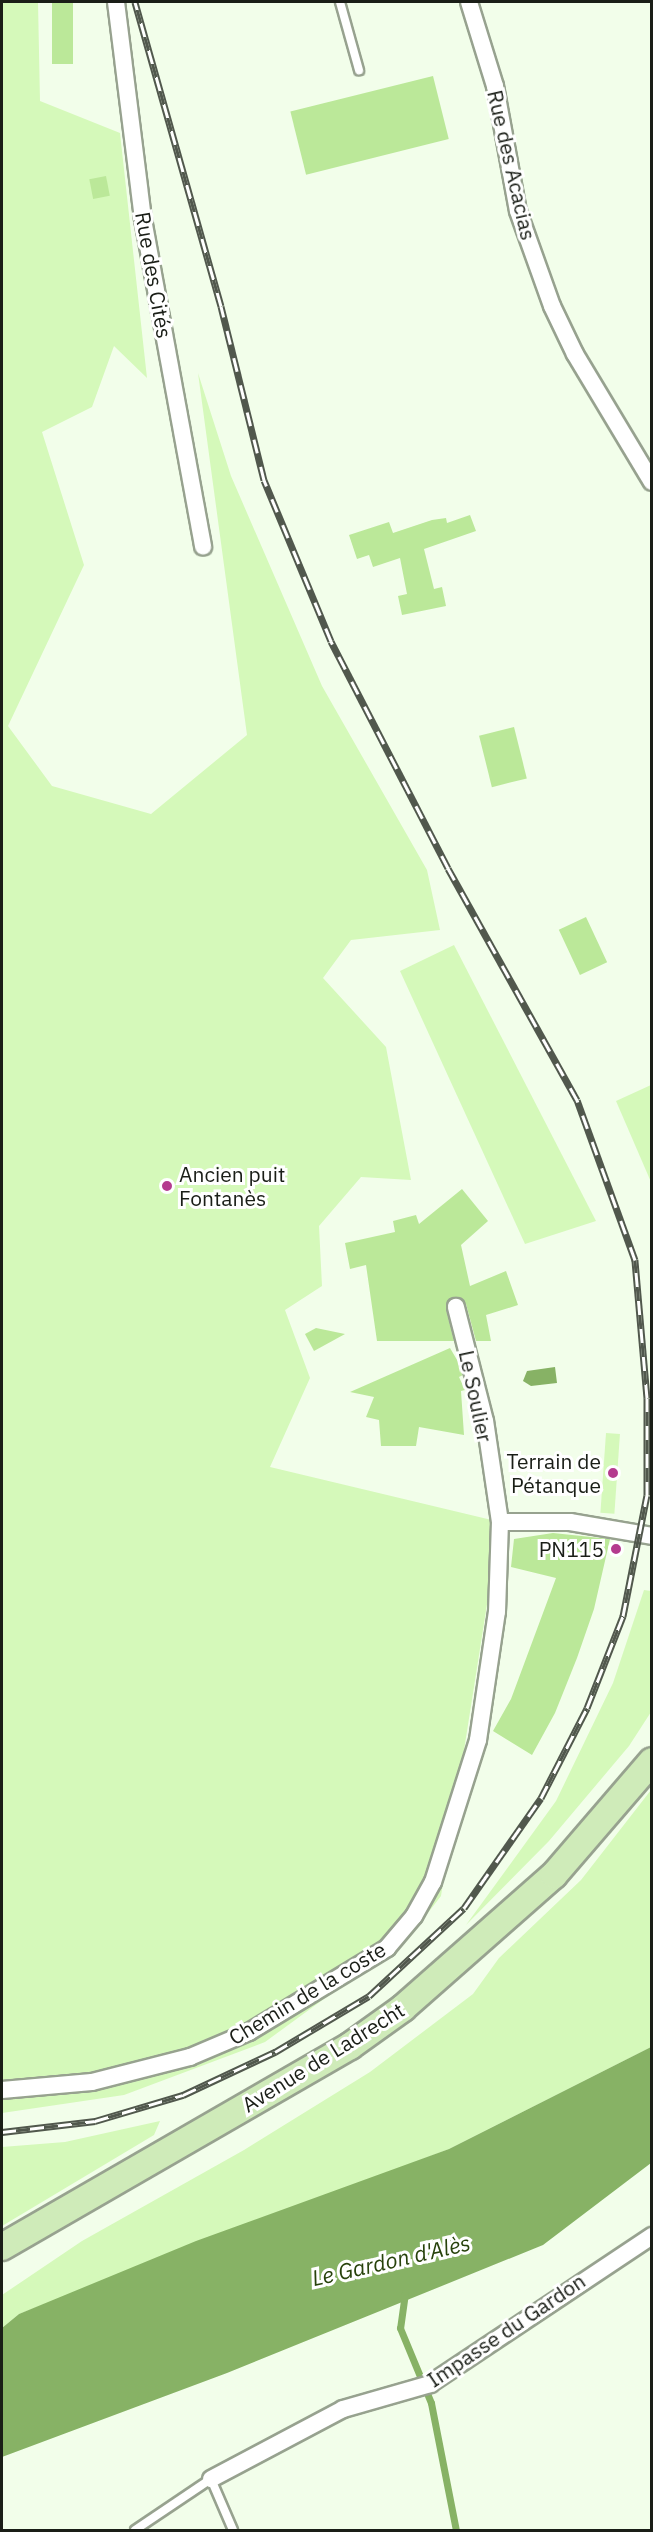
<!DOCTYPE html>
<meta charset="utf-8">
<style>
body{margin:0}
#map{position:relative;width:653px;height:2532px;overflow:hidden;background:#f2feea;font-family:"IBM Plex Sans",sans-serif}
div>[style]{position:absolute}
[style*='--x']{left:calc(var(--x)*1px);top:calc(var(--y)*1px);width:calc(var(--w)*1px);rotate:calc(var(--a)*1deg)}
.green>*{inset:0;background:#d5f9ba;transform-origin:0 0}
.water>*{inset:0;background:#87b265}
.stream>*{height:7px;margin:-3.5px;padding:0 3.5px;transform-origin:3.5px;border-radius:3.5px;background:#87b265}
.building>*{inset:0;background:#bbe899;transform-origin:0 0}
.roads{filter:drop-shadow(2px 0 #97a28f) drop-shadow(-2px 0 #97a28f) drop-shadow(0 2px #97a28f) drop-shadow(0 -2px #97a28f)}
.lane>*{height:8px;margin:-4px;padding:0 4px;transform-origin:4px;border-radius:4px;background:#fff}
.street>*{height:16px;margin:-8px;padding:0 8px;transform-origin:8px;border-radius:8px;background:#fff}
.primary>*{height:26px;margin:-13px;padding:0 13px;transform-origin:13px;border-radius:13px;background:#cfebb9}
.rail>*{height:7px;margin-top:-3.5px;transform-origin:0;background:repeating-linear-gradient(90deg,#fff 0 14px,#51584d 0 28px);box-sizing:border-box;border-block:2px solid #51584d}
.dots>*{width:16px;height:16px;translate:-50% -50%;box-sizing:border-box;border:3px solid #fff;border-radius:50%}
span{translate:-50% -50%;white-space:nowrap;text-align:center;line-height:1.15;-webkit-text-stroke:6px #fff;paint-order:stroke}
.street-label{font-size:21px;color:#1a1e17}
.poi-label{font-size:21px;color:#1a1e17}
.left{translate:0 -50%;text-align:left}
.right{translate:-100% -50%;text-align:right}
.water-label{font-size:22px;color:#27420b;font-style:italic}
.frame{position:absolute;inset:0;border:3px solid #1a1e17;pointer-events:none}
</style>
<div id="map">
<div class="green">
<i style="clip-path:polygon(2px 2px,38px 2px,40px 101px,120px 133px,147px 378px,114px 346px,92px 407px,42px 432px,84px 565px,8px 726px,52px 786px,151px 814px,247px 735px,198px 373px,231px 476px,322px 686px,427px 870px,440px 930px,351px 940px,323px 978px,386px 1047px,411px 1180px,361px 1177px,319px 1226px,322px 1286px,285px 1310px,310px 1378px,270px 1467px,500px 1522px,441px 1896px,410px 1936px,265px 2042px,124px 2095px,2px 2113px)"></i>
<i style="clip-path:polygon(454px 945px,596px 1221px,525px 1244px,400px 971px)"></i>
<i style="clip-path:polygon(651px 1085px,651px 1182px,616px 1101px)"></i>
<i style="left:606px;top:1433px;width:14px;height:80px;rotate:4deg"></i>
<i style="clip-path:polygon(644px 1590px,651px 1591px,651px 1712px,629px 1746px,549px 1841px,466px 1925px,556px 1801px,613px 1683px)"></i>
<i style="clip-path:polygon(651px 1790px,651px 2047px,449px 2149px,19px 2314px,2px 2328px,2px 2295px,82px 2241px,244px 2150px,370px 2072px,473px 1994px,499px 1958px,581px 1880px)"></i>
<i style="clip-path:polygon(160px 2121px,154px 2135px,2px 2226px,2px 2147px,65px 2142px)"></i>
</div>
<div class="water">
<i style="clip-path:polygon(555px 1367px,557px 1383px,531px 1386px,523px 1381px,527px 1371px)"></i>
<i style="clip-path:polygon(651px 2047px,651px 2163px,543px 2245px,227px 2373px,2px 2457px,2px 2328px,19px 2314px,196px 2241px,449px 2149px)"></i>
</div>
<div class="stream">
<i style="--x:405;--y:2293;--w:35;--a:98"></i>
<i style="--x:400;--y:2328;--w:81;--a:67.5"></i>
<i style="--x:431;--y:2403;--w:129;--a:78.9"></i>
</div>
<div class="building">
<i style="left:52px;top:2px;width:21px;height:62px"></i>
<i style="left:433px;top:76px;width:65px;height:147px;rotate:76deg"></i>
<i style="left:106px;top:176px;width:20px;height:17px;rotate:79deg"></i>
<i style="clip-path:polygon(470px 515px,476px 531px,424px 549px,434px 589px,442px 587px,446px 606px,402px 615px,398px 596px,407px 594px,400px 558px,373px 567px,369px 555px,357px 559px,349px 535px,389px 522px,393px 533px,432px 520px,446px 518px,447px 523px)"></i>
<i style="left:514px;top:727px;width:53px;height:36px;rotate:76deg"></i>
<i style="left:586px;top:917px;width:50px;height:30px;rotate:65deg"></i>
<i style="clip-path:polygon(462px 1189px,488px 1221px,461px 1245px,470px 1286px,506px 1271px,518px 1305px,486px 1315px,491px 1341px,476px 1341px,466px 1304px,454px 1297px,446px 1309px,454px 1341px,377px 1341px,366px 1265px,350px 1269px,345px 1243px,395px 1232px,393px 1221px,416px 1215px,419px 1224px)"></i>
<i style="clip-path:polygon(316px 1328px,345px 1334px,314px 1351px,305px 1334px)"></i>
<i style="clip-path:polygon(450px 1348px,460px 1365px,463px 1375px,459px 1377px,465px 1390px,461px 1391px,464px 1435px,419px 1427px,416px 1446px,381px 1446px,379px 1420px,366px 1417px,374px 1397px,350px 1392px)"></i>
<i style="clip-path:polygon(553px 1533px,610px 1539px,594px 1609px,577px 1658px,555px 1713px,532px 1755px,493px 1731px,511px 1699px,556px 1578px,511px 1567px,514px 1539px)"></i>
</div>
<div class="roads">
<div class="lane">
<i style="--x:340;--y:2;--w:71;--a:74.4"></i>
<i style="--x:135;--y:2530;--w:92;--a:-33.9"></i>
<i style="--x:211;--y:2479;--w:56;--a:66.7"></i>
</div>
<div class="street">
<i style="--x:116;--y:2;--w:219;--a:82.9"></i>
<i style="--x:143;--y:219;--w:333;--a:79.6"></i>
<i style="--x:469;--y:2;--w:88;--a:72.8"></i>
<i style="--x:495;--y:86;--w:127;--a:79.6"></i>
<i style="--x:518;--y:211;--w:101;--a:70.3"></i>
<i style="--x:552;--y:306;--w:53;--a:64.4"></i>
<i style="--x:575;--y:354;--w:149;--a:59"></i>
<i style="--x:500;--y:1522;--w:70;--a:0"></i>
<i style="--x:570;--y:1522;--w:83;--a:9.7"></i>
<i style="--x:2;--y:2090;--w:90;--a:-5.1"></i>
<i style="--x:92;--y:2082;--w:101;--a:-14.3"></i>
<i style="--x:190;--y:2057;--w:64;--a:-23"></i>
<i style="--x:249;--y:2032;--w:162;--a:-31.3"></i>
<i style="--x:387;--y:1948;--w:42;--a:-49.8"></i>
<i style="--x:414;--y:1916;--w:39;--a:-61"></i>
<i style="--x:433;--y:1882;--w:149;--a:-72.4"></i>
<i style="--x:478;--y:1740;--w:129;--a:-81.6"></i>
<i style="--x:497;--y:1612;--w:90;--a:-88.1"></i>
<i style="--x:500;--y:1522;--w:102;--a:-98.4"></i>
<i style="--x:485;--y:1421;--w:118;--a:-104.3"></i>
<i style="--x:211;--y:2479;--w:149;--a:-27.9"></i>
<i style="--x:343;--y:2409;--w:91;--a:-16"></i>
<i style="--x:430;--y:2384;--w:267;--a:-33.7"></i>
</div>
<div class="primary">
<i style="--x:2;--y:2247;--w:402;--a:-30"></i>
<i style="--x:350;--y:2046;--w:65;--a:-35.6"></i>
<i style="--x:403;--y:2008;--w:201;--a:-41.4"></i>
<i style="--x:554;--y:1875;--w:150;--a:-49.3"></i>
</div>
</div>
<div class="rail">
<i style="--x:2;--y:2132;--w:94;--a:-6.7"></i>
<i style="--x:95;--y:2121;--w:92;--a:-16.5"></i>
<i style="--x:183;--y:2095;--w:102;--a:-25.1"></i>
<i style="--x:275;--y:2052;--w:109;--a:-30.8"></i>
<i style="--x:369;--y:1996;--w:129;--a:-42.8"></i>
<i style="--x:464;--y:1908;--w:134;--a:-55"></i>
<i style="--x:541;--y:1798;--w:101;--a:-62.9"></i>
<i style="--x:587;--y:1708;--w:99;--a:-68.6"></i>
<i style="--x:623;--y:1616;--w:123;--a:-78.8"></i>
<i style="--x:647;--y:1495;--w:97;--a:-90"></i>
<i style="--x:647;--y:1398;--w:139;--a:-95"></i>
<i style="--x:635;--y:1260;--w:170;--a:-109.9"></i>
<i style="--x:577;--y:1100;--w:265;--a:-119.1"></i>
<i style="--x:448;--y:868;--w:255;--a:-117.3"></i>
<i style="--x:331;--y:641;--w:174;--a:-112.6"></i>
<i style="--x:264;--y:480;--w:179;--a:-103.9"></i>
<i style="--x:221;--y:306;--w:316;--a:-105.8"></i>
</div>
<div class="dots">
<i style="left:167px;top:1186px;background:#b43b8e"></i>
<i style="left:613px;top:1473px;background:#b43b8e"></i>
<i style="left:616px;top:1549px;background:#b43b8e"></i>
</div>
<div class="street-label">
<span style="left:512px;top:165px;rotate:77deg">Rue des Acacias</span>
<span style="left:154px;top:275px;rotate:80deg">Rue des Cités</span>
<span style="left:476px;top:1396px;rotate:78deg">Le Soulier</span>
<span style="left:307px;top:1993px;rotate:-31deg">Chemin de la coste</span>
<span style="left:323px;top:2057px;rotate:-32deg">Avenue de Ladrecht</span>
<span style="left:506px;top:2330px;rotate:-34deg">Impasse du Gardon</span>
</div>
<div class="poi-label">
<span class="left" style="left:179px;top:1186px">Ancien puit<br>Fontanès</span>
<span class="right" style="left:601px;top:1473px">Terrain de<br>Pétanque</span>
<span class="right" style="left:604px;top:1549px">PN115</span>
</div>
<div class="water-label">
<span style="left:391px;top:2260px;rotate:-13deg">Le Gardon d'Alès</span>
</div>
<div class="frame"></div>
</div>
